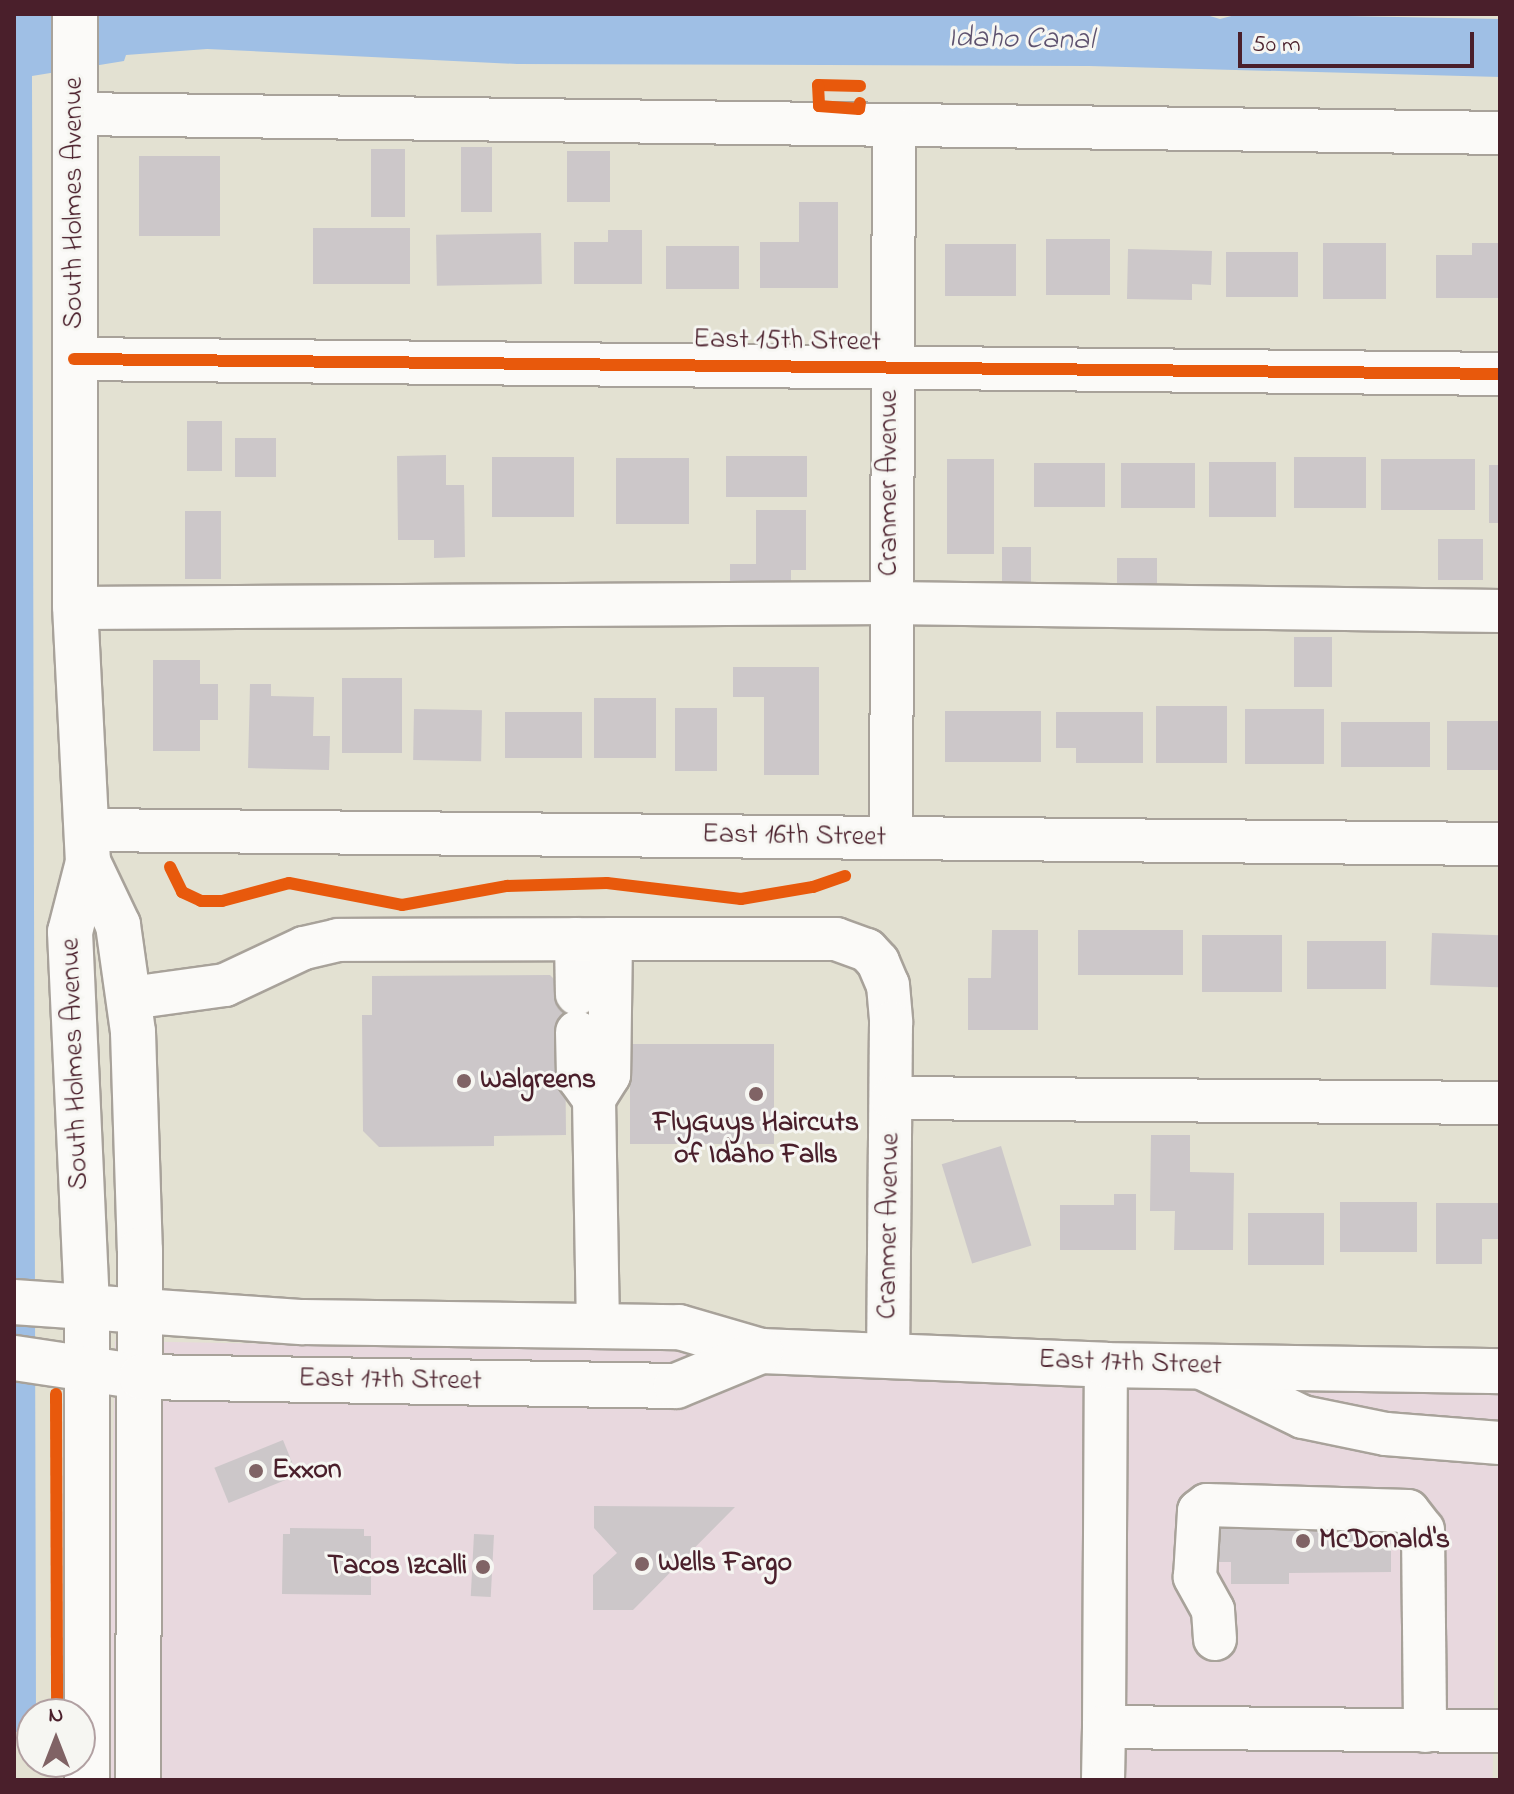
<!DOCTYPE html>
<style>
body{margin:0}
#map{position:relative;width:1514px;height:1794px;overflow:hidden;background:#e3e1d2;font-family:"Indie Flower",sans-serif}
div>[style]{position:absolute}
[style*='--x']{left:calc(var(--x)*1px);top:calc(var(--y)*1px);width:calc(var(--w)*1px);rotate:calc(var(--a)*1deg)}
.built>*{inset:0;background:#e8d8de;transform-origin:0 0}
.water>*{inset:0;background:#9fbfe5}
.building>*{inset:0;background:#ccc7c9;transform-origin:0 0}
.roads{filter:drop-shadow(2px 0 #a8a29a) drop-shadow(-2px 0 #a8a29a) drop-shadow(0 2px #a8a29a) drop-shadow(0 -2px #a8a29a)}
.minor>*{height:42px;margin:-21px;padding:0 21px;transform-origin:21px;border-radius:21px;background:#fbfaf8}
.major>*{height:44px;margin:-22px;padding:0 22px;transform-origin:22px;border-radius:22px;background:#fbfaf8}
.cycleway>*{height:12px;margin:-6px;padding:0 6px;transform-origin:6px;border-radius:6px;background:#e8590c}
.dots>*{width:22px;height:22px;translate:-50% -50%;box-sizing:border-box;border:4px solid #f6f6f2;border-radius:50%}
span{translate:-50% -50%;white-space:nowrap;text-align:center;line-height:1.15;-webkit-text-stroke:6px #f6f6f2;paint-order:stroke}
.street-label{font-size:28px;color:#4a1f2b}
.poi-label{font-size:28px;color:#4a1f2b;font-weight:700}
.left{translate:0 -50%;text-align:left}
.right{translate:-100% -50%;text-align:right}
.water-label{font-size:30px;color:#5e526f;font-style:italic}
.frame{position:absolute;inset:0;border:16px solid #4a1f2b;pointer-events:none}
.north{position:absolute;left:16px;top:1698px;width:80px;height:80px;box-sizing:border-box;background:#f6f6f2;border:2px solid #b1a0a2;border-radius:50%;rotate:0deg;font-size:22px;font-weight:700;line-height:32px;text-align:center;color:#4a1f2b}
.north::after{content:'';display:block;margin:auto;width:28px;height:36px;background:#806365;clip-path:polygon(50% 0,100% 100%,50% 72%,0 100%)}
.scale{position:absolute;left:1238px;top:32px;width:236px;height:36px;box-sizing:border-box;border:4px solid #4a1f2b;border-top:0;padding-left:10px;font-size:24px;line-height:28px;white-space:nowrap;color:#4a1f2b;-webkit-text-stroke:6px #f6f6f2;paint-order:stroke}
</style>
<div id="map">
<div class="built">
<i style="left:115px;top:1341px;width:1385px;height:439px;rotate:1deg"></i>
</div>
<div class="water">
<i style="clip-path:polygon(14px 14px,1203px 14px,1220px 19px,1239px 14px,1500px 19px,1500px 77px,1089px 66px,517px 64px,207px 49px,126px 55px,124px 61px,32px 76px,36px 1714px,32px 1714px,32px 1732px,14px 1732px)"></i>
</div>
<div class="building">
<i style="left:461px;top:147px;width:31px;height:65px"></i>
<i style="left:371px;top:149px;width:34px;height:68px"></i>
<i style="left:567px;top:151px;width:43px;height:51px"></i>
<i style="left:139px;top:156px;width:81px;height:80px"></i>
<i style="clip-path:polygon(799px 202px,838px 202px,838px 288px,760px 288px,760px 242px,799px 242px)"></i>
<i style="left:313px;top:228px;width:97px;height:56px"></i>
<i style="clip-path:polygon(608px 230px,642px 230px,642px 284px,574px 284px,574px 242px,608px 242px)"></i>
<i style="left:541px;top:233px;width:51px;height:105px;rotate:89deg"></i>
<i style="left:1046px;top:239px;width:64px;height:56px"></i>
<i style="left:1323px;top:243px;width:63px;height:56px"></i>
<i style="clip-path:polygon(1472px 243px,1500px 243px,1500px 298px,1436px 298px,1436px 255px,1472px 255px)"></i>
<i style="left:945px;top:244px;width:71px;height:52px"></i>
<i style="left:666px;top:246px;width:73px;height:43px"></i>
<i style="clip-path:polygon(1128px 249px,1212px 251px,1211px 285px,1192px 284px,1192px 300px,1127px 299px)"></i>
<i style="left:1226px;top:252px;width:72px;height:45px"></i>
<i style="left:187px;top:421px;width:35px;height:50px"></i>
<i style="left:235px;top:438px;width:41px;height:39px"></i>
<i style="clip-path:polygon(446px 455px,446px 485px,464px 485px,465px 557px,434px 558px,434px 540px,398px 540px,397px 456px)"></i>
<i style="left:726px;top:456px;width:81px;height:41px"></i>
<i style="left:492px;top:457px;width:82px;height:60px"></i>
<i style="left:1294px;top:457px;width:72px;height:51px"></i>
<i style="left:616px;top:458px;width:73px;height:66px"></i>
<i style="left:947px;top:459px;width:47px;height:95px"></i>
<i style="left:1381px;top:459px;width:94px;height:51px"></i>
<i style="left:1209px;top:462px;width:67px;height:55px"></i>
<i style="left:1034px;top:463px;width:71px;height:44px"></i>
<i style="left:1121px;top:463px;width:74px;height:45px"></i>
<i style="left:1489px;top:465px;width:11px;height:58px"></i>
<i style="clip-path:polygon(756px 510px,806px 510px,806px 570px,791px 570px,791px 591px,730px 591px,730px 564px,756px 564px)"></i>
<i style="left:185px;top:511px;width:36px;height:68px"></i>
<i style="left:1483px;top:539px;width:41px;height:45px;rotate:90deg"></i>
<i style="left:1002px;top:547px;width:29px;height:43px"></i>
<i style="left:1117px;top:558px;width:40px;height:38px"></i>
<i style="left:1294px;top:637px;width:38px;height:50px"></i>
<i style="clip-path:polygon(153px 660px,200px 660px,200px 684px,218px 684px,218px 720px,200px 720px,200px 751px,153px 751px)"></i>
<i style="clip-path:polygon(733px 667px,819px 667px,819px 775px,764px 775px,764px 697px,733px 697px)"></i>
<i style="left:342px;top:678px;width:60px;height:75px"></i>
<i style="clip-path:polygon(250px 684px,271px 684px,271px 696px,314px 697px,313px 736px,330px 736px,329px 770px,248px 768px)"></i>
<i style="left:594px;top:698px;width:62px;height:60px"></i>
<i style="left:1156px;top:706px;width:71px;height:57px"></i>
<i style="left:675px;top:708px;width:42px;height:63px"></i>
<i style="left:414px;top:709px;width:68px;height:51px;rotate:1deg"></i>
<i style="left:1245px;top:709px;width:79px;height:55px"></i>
<i style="left:945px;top:711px;width:96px;height:51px"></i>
<i style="left:505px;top:712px;width:77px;height:46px"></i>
<i style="clip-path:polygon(1056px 712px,1143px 712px,1143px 763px,1076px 763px,1076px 748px,1056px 748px)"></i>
<i style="left:1447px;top:721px;width:53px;height:49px"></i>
<i style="left:1341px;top:722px;width:89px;height:45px"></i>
<i style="clip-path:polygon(992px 930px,1038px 930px,1038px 1030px,968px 1030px,968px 978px,991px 978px)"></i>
<i style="left:1078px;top:930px;width:105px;height:45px"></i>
<i style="left:1432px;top:933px;width:68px;height:52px;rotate:2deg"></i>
<i style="left:1202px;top:935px;width:80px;height:57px"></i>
<i style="left:1307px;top:941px;width:79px;height:48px"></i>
<i style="clip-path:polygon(550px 975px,563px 988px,590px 994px,590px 1032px,565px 1032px,566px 1135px,494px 1136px,494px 1146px,379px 1147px,363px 1131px,362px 1015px,372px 1015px,372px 976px)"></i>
<i style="left:630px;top:1044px;width:144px;height:100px"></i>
<i style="clip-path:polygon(1151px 1135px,1190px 1135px,1190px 1172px,1234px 1173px,1233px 1250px,1174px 1250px,1175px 1211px,1150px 1211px)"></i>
<i style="left:1001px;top:1146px;width:104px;height:62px;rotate:73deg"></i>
<i style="clip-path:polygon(1114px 1194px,1136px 1194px,1136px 1250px,1060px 1250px,1060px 1205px,1114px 1205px)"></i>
<i style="left:1340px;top:1202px;width:77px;height:50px"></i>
<i style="clip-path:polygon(1436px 1203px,1500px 1203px,1500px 1239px,1482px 1239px,1482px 1264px,1436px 1264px)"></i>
<i style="left:1248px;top:1213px;width:76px;height:52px"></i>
<i style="left:283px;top:1440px;width:38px;height:74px;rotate:68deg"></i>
<i style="clip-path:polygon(594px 1506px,735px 1507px,633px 1610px,593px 1610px,593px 1575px,617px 1553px,594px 1528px)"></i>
<i style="clip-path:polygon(1215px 1511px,1391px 1520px,1391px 1572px,1289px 1573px,1289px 1584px,1231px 1584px,1231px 1562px,1216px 1562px)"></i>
<i style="clip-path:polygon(290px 1528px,364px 1529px,364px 1536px,371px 1536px,371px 1595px,282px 1594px,283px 1534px,290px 1534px)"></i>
<i style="left:474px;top:1534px;width:20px;height:62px;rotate:3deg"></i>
</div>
<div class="roads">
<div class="minor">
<i style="--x:74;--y:114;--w:1426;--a:0.76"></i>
<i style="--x:74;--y:359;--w:1426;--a:0.6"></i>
<i style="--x:75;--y:608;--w:815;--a:-0.35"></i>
<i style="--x:890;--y:603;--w:610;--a:0.75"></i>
<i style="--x:88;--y:830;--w:1412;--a:0.57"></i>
<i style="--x:891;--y:838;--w:710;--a:-89.76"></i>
<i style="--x:576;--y:939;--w:55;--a:89"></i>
<i style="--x:611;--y:939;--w:225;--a:0"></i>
<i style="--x:836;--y:939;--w:33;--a:20"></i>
<i style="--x:867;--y:950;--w:16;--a:47"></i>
<i style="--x:878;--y:962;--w:25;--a:67"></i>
<i style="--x:888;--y:985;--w:38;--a:85"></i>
<i style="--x:891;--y:1023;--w:331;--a:90.5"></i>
<i style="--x:131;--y:998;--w:95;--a:-7.9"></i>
<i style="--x:225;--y:985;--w:87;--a:-25.1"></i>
<i style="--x:304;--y:948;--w:35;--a:-13"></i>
<i style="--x:338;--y:940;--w:273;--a:-0.2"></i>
<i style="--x:611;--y:939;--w:136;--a:90.8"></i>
<i style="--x:609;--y:1075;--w:28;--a:122"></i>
<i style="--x:594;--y:1099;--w:227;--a:89"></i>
<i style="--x:577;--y:1032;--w:45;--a:88.7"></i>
<i style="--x:578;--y:1077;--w:27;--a:54"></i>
<i style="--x:892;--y:1098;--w:608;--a:0.47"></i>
<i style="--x:1200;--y:1367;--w:114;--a:25.9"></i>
<i style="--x:1303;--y:1417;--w:85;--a:11.6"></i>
<i style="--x:1386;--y:1434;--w:114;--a:4.5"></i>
<i style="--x:1215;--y:1639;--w:29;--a:-94"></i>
<i style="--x:1213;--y:1610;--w:38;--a:-119"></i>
<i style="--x:1195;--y:1577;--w:66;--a:-86.5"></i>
<i style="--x:1199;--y:1511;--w:10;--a:-37"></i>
<i style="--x:1207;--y:1505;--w:201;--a:1.7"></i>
<i style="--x:1408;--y:1511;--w:24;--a:52"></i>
<i style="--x:1423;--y:1530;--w:201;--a:89.4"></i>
<i style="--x:1104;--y:1727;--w:362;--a:-89.7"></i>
<i style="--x:1103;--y:1780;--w:53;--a:-88.9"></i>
<i style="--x:1104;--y:1727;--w:396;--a:0.6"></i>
</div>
<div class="major">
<i style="--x:75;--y:14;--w:592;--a:90"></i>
<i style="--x:75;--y:606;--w:256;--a:87.1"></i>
<i style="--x:88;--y:862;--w:72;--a:104.4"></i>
<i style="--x:70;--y:932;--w:376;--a:87.4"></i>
<i style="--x:87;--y:1308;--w:472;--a:90"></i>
<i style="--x:88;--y:862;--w:70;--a:64.5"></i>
<i style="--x:118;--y:925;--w:108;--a:82"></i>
<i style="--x:133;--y:1032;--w:218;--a:88.2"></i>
<i style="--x:140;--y:1250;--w:530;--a:90.22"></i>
<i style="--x:14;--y:1302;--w:290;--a:4"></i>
<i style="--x:303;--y:1322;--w:376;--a:0.8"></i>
<i style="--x:679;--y:1327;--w:85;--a:16.3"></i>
<i style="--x:761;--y:1351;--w:345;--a:2.3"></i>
<i style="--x:1106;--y:1365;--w:394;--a:0.9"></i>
<i style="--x:14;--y:1358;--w:128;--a:8.5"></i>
<i style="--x:141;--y:1377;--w:535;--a:0.96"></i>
<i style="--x:676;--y:1386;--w:92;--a:-22.4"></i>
</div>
</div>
<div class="cycleway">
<i style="--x:860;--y:86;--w:42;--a:-178.6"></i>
<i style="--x:818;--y:85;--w:21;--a:87"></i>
<i style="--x:819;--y:106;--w:40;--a:4.3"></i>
<i style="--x:859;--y:109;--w:6;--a:-81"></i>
<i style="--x:74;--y:359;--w:1426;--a:0.6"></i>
<i style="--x:170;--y:867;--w:28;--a:64"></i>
<i style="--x:182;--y:892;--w:21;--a:25"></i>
<i style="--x:201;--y:901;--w:21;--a:0"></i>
<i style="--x:222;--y:901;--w:69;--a:-15"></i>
<i style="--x:289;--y:883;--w:115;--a:11"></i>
<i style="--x:402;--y:905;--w:107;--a:-10.3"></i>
<i style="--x:507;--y:886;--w:100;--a:-1.7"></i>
<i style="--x:607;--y:883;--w:135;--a:6.8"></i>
<i style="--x:741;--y:899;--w:73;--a:-9.5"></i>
<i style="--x:813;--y:887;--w:34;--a:-19"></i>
<i style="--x:56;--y:1394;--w:320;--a:89.8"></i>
</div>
<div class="dots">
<i style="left:464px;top:1081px;background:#806365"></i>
<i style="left:756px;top:1094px;background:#806365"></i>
<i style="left:256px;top:1471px;background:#806365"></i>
<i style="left:1303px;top:1541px;background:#806365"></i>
<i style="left:642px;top:1564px;background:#806365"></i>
<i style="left:483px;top:1567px;background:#806365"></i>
</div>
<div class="street-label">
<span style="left:75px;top:203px;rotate:-90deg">South Holmes Avenue</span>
<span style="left:787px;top:342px;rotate:1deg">East 15th Street</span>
<span style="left:890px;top:483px;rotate:-90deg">Cranmer Avenue</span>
<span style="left:794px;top:837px;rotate:1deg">East 16th Street</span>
<span style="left:76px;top:1064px;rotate:-92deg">South Holmes Avenue</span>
<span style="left:890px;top:1226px;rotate:-89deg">Cranmer Avenue</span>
<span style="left:1130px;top:1364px;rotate:2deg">East 17th Street</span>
<span style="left:390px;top:1381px;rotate:1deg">East 17th Street</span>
</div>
<div class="poi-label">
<span class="left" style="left:480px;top:1081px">Walgreens</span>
<span style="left:756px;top:1140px">FlyGuys Haircuts<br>of Idaho Falls</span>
<span class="left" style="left:272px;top:1471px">Exxon</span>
<span class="left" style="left:1319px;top:1541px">McDonald's</span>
<span class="left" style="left:658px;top:1564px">Wells Fargo</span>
<span class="right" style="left:467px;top:1567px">Tacos Izcalli</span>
</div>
<div class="water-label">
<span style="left:1021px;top:40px;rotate:1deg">Idaho Canal</span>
</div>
<div class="frame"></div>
<div class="north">N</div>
<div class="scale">50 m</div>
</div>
